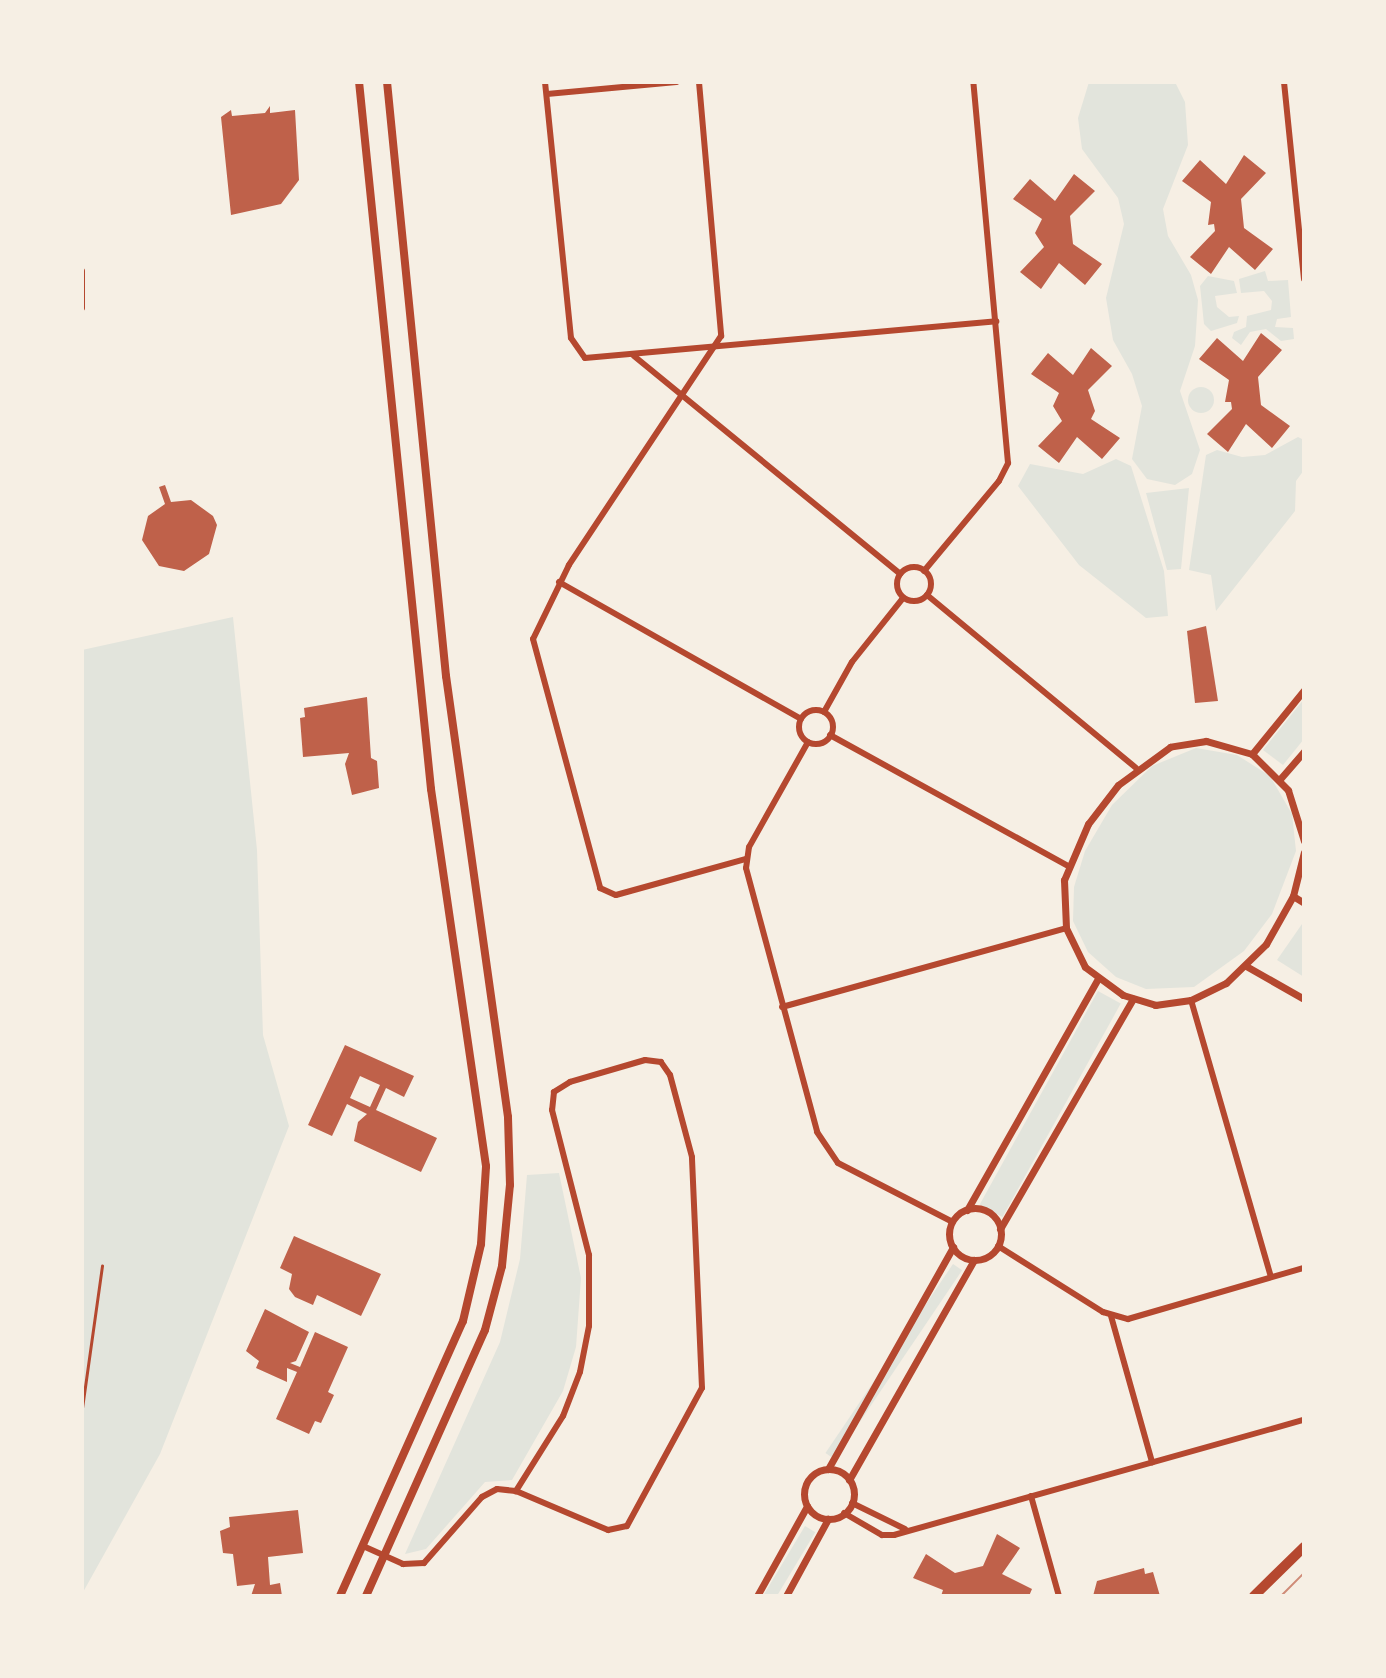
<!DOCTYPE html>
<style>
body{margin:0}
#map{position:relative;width:1386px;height:1678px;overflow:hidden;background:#f6efe4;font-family:"PT Sans Narrow",sans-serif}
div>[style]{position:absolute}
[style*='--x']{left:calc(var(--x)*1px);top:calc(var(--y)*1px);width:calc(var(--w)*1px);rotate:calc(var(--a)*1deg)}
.green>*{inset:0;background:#e2e4dc;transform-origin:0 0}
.round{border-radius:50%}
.building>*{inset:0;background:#bf614a}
.service>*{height:3px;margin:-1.5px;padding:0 1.5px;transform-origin:1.5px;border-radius:1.5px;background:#b5482f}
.minor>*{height:6px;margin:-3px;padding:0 3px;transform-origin:3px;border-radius:3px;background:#b5482f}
.minor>.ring{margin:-3px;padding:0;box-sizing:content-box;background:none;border:6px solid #b5482f;border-radius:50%}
.tertiary>*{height:7px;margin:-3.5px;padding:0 3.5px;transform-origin:3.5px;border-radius:3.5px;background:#b5482f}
.tertiary>.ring{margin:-3.5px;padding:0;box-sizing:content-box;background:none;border:7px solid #b5482f;border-radius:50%}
.secondary>*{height:8px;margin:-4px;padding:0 4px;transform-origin:4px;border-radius:4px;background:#b5482f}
.trunk>*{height:10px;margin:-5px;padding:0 5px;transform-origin:5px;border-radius:5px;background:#b5482f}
.tram>*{height:2px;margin:-1px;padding:0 1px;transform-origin:1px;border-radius:1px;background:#cf8b77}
span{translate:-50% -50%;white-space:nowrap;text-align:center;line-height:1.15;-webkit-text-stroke:6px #f6efe4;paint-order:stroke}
.frame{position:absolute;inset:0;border:84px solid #f6efe4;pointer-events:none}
</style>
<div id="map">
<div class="green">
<i style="clip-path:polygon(1089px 82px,1175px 82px,1185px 102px,1188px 145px,1163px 209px,1168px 236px,1191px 275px,1198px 300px,1195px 346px,1180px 391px,1200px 450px,1192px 474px,1175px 485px,1147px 479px,1132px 459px,1142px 406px,1132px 374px,1113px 340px,1106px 298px,1124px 224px,1118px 198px,1082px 149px,1078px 118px)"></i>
<i style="clip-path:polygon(1265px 271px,1268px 281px,1288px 280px,1291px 317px,1277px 319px,1275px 327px,1293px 328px,1294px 339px,1281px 341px,1266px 329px,1250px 332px,1241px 345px,1232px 338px,1234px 332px,1246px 327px,1247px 316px,1271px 310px,1272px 301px,1264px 291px,1241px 293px,1239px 279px)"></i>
<i style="clip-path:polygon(1208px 276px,1234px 281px,1237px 293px,1215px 296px,1217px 307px,1229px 317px,1239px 316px,1237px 323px,1211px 331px,1204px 324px,1200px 286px)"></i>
<i class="round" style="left:1188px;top:387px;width:26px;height:26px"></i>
<i style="clip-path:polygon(1298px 437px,1304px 440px,1304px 470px,1296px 481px,1295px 511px,1216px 611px,1211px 575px,1189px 570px,1206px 455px,1217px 450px,1242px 457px,1265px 455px)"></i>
<i style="clip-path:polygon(1116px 459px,1131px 466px,1164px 571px,1168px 616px,1146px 618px,1079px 565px,1018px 486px,1030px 464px,1083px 474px)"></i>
<i style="clip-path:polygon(1189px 488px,1181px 569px,1167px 570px,1146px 493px)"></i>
<i style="clip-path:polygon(233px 617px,257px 850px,263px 1035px,289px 1126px,160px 1454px,82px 1594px,82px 650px)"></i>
<i style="clip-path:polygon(1304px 699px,1304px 739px,1283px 765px,1263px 750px)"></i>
<i style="clip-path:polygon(1196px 748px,1237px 755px,1270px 776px,1292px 814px,1296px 851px,1272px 914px,1244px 951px,1194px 987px,1146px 989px,1116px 977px,1088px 952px,1073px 921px,1074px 887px,1085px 851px,1112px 805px,1152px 766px)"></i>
<i style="clip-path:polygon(1302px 924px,1304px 925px,1304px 977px,1277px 960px)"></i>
<i style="left:1098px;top:991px;width:26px;height:244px;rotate:29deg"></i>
<i style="clip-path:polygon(559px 1173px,581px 1278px,576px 1347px,563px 1391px,512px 1480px,485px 1482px,426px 1549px,405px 1554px,500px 1342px,520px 1259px,527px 1175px)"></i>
<i style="left:953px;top:1264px;width:11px;height:228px;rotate:34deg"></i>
<i style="left:805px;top:1526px;width:12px;height:81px;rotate:31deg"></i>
</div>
<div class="building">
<i style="clip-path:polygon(270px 106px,270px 113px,295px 110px,299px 180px,281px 204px,231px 215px,221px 117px,231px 110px,232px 116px,265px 113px)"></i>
<i style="clip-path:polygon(1244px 155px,1266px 173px,1241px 199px,1244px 228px,1273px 249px,1255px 270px,1229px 247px,1211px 274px,1190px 257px,1215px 231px,1214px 224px,1208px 225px,1211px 202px,1182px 181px,1200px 160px,1226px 184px)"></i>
<i style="clip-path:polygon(1074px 174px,1095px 191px,1070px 216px,1073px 244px,1102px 264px,1085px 285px,1059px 263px,1041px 289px,1020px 272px,1044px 247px,1035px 233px,1042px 219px,1013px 199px,1030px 179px,1055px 201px)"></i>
<i style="clip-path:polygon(1261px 333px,1282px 350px,1258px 377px,1261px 405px,1290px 426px,1272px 448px,1246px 424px,1228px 452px,1207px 434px,1232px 409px,1231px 402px,1225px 402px,1229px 380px,1199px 359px,1217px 338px,1243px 361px)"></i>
<i style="clip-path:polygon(1091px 348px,1112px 366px,1088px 390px,1095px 411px,1091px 419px,1120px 438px,1102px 459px,1077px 437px,1059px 463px,1038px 446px,1062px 421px,1053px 406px,1059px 393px,1031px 374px,1048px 353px,1073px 375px)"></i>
<i style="clip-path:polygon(165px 485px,171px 502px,191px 500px,213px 516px,217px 525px,209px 554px,184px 571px,159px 566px,142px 540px,148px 516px,165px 504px,159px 487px)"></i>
<i style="clip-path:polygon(1206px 626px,1218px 701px,1195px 703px,1187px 631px)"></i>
<i style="clip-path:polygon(367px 697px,371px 758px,377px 761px,379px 788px,352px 795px,345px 764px,349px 753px,303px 757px,300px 718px,305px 717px,304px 708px)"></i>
<i style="clip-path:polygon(evenodd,345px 1045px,414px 1076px,404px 1097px,386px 1088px,376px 1110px,437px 1138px,421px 1172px,354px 1141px,358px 1122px,367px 1114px,347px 1104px,332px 1136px,308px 1125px,345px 1045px,360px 1076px,380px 1085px,370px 1107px,350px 1098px,360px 1076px)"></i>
<i style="clip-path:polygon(294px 1236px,381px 1274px,361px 1316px,317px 1295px,313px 1305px,295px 1297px,289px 1289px,292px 1274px,280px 1268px)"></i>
<i style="clip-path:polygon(265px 1309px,309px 1332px,296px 1361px,290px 1363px,300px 1367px,315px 1332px,348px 1347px,328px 1392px,334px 1395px,321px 1423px,315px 1421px,309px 1434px,276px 1419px,297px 1372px,287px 1368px,287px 1382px,256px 1368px,259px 1361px,246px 1351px)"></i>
<i style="clip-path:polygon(298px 1510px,303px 1553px,268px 1557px,270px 1585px,280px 1583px,282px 1596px,251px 1596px,255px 1584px,237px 1586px,233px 1554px,223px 1553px,220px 1531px,230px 1527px,229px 1517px)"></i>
<i style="clip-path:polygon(997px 1534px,1020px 1548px,1002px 1574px,1032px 1589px,1029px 1596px,941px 1596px,943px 1590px,913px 1578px,926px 1554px,955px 1573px,983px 1566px)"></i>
<i style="clip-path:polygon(1144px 1568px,1145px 1574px,1153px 1572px,1160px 1596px,1093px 1596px,1097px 1581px)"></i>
</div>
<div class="service">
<i style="--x:82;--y:1408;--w:144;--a:-82"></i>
</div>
<div class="minor">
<i style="--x:545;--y:82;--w:257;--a:84.2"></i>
<i style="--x:571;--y:338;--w:24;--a:55"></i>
<i style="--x:585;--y:358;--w:413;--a:-5.1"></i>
<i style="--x:699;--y:82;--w:255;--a:85"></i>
<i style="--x:721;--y:336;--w:275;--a:123.6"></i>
<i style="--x:569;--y:565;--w:82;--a:115.9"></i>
<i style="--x:533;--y:639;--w:258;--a:74.9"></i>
<i style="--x:600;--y:888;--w:17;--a:24"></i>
<i style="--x:616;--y:895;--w:135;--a:-15.5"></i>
<i style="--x:1284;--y:82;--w:198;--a:84.2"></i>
<i style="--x:547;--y:94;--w:130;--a:-5.3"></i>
<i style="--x:82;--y:271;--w:37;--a:90"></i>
<i style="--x:634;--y:356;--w:344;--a:39.3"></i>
<i class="ring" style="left:897px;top:567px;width:28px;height:28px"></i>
<i style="--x:924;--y:571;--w:117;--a:-50.2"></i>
<i style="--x:999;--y:481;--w:20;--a:-63"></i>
<i style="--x:1008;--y:463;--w:383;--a:-95.2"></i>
<i style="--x:559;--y:582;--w:278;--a:29.5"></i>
<i style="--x:927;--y:595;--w:271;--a:39.6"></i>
<i class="ring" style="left:799px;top:710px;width:28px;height:28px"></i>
<i style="--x:824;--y:712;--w:57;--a:-60.8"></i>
<i style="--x:852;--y:662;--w:82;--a:-51.4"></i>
<i style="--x:830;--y:735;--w:272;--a:28.8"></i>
<i style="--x:808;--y:742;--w:120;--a:119.3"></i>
<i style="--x:749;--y:847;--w:21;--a:98"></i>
<i style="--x:746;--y:868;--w:273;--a:74.9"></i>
<i style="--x:817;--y:1132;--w:37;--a:56"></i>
<i style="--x:838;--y:1163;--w:129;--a:27.2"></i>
<i style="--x:1191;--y:1000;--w:288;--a:73.9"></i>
<i style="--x:782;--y:1007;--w:295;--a:-15.5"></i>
<i style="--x:998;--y:1246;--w:124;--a:32.2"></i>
<i style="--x:1103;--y:1312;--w:26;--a:16"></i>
<i style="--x:1128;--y:1319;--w:183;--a:-16.2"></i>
<i style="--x:1111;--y:1316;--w:152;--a:74.3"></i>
<i style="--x:1031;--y:1496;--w:104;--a:74.4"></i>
<i style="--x:852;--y:1503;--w:59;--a:26.1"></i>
<i style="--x:844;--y:1513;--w:44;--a:30.1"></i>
<i style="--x:882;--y:1535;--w:12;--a:0"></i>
<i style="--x:894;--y:1535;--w:426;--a:-15.7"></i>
<i style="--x:363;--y:1546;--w:44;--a:24.2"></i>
<i style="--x:403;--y:1564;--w:21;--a:-3"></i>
<i style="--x:424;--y:1563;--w:88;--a:-48.7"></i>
<i style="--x:482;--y:1497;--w:17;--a:-28"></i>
<i style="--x:497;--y:1489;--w:19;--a:6"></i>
<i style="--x:516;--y:1491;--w:100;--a:23"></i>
<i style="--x:608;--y:1530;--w:19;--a:-12"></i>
<i style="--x:627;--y:1526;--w:157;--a:-61.5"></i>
<i style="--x:702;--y:1388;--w:231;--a:-92.5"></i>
<i style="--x:692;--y:1157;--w:85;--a:-105"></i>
<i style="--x:670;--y:1075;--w:16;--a:-125"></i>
<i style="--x:661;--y:1062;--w:16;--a:-173"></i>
<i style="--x:645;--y:1060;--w:78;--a:163.7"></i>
<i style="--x:570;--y:1082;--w:19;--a:148"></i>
<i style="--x:554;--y:1092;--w:18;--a:96"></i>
<i style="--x:552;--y:1110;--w:150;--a:75.7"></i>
<i style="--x:589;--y:1255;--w:71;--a:90"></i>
<i style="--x:589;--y:1326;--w:47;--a:101.1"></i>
<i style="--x:580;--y:1372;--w:47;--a:111.1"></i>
<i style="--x:563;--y:1416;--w:89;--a:122.1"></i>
</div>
<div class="tertiary">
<i style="--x:1252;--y:754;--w:82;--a:-50.9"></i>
<i style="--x:1280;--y:779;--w:37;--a:-49"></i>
<i style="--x:1304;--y:841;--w:53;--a:-107.4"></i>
<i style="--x:1288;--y:790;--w:51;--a:-135"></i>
<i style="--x:1252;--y:754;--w:48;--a:-164.2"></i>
<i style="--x:1206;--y:741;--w:36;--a:171"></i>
<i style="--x:1170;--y:747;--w:64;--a:143.8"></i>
<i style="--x:1118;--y:785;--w:49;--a:127.6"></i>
<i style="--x:1088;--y:824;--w:61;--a:113.2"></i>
<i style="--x:1064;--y:880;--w:48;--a:87.6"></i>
<i style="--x:1066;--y:928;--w:43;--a:64"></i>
<i style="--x:1085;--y:967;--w:47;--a:36.4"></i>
<i style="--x:1123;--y:995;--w:34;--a:17"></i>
<i style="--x:1155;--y:1005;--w:36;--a:-8"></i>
<i style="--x:1191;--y:1000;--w:39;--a:-26"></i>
<i style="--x:1226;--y:983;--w:56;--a:-44.3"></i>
<i style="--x:1266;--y:944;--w:55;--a:-60.6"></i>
<i style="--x:1293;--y:896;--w:45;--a:-76"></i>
<i style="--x:1293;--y:896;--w:13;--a:32"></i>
<i style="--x:1246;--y:966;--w:67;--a:29.6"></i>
<i class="ring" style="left:949px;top:1208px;width:45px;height:45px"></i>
<i style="--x:967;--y:1210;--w:266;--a:-60.5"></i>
<i style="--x:1000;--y:1229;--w:266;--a:-60"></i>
<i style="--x:828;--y:1469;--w:255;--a:-60.6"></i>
<i class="ring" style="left:804px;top:1469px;width:43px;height:43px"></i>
<i style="--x:849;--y:1480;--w:253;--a:-60.4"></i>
<i style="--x:757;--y:1596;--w:103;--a:-60.9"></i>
<i style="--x:786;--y:1596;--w:88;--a:-61.4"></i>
</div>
<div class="secondary">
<i style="--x:340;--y:1596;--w:301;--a:-65.9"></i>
<i style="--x:463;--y:1321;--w:79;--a:-76.8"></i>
<i style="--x:481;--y:1244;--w:78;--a:-86.3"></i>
<i style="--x:486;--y:1166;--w:381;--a:-98.3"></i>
<i style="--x:431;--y:789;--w:711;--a:-95.81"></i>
<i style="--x:366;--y:1596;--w:291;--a:-65.9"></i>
<i style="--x:485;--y:1330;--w:66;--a:-75.1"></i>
<i style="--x:502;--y:1266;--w:81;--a:-84.4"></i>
<i style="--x:510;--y:1185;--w:68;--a:-91.7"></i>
<i style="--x:508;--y:1117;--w:445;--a:-98"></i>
<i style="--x:446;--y:676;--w:597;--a:-95.67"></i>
</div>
<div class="trunk">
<i style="--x:1254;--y:1596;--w:70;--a:-44.4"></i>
</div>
<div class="tram">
<i style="--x:1281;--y:1596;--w:33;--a:-45"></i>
</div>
<div class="frame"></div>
</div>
